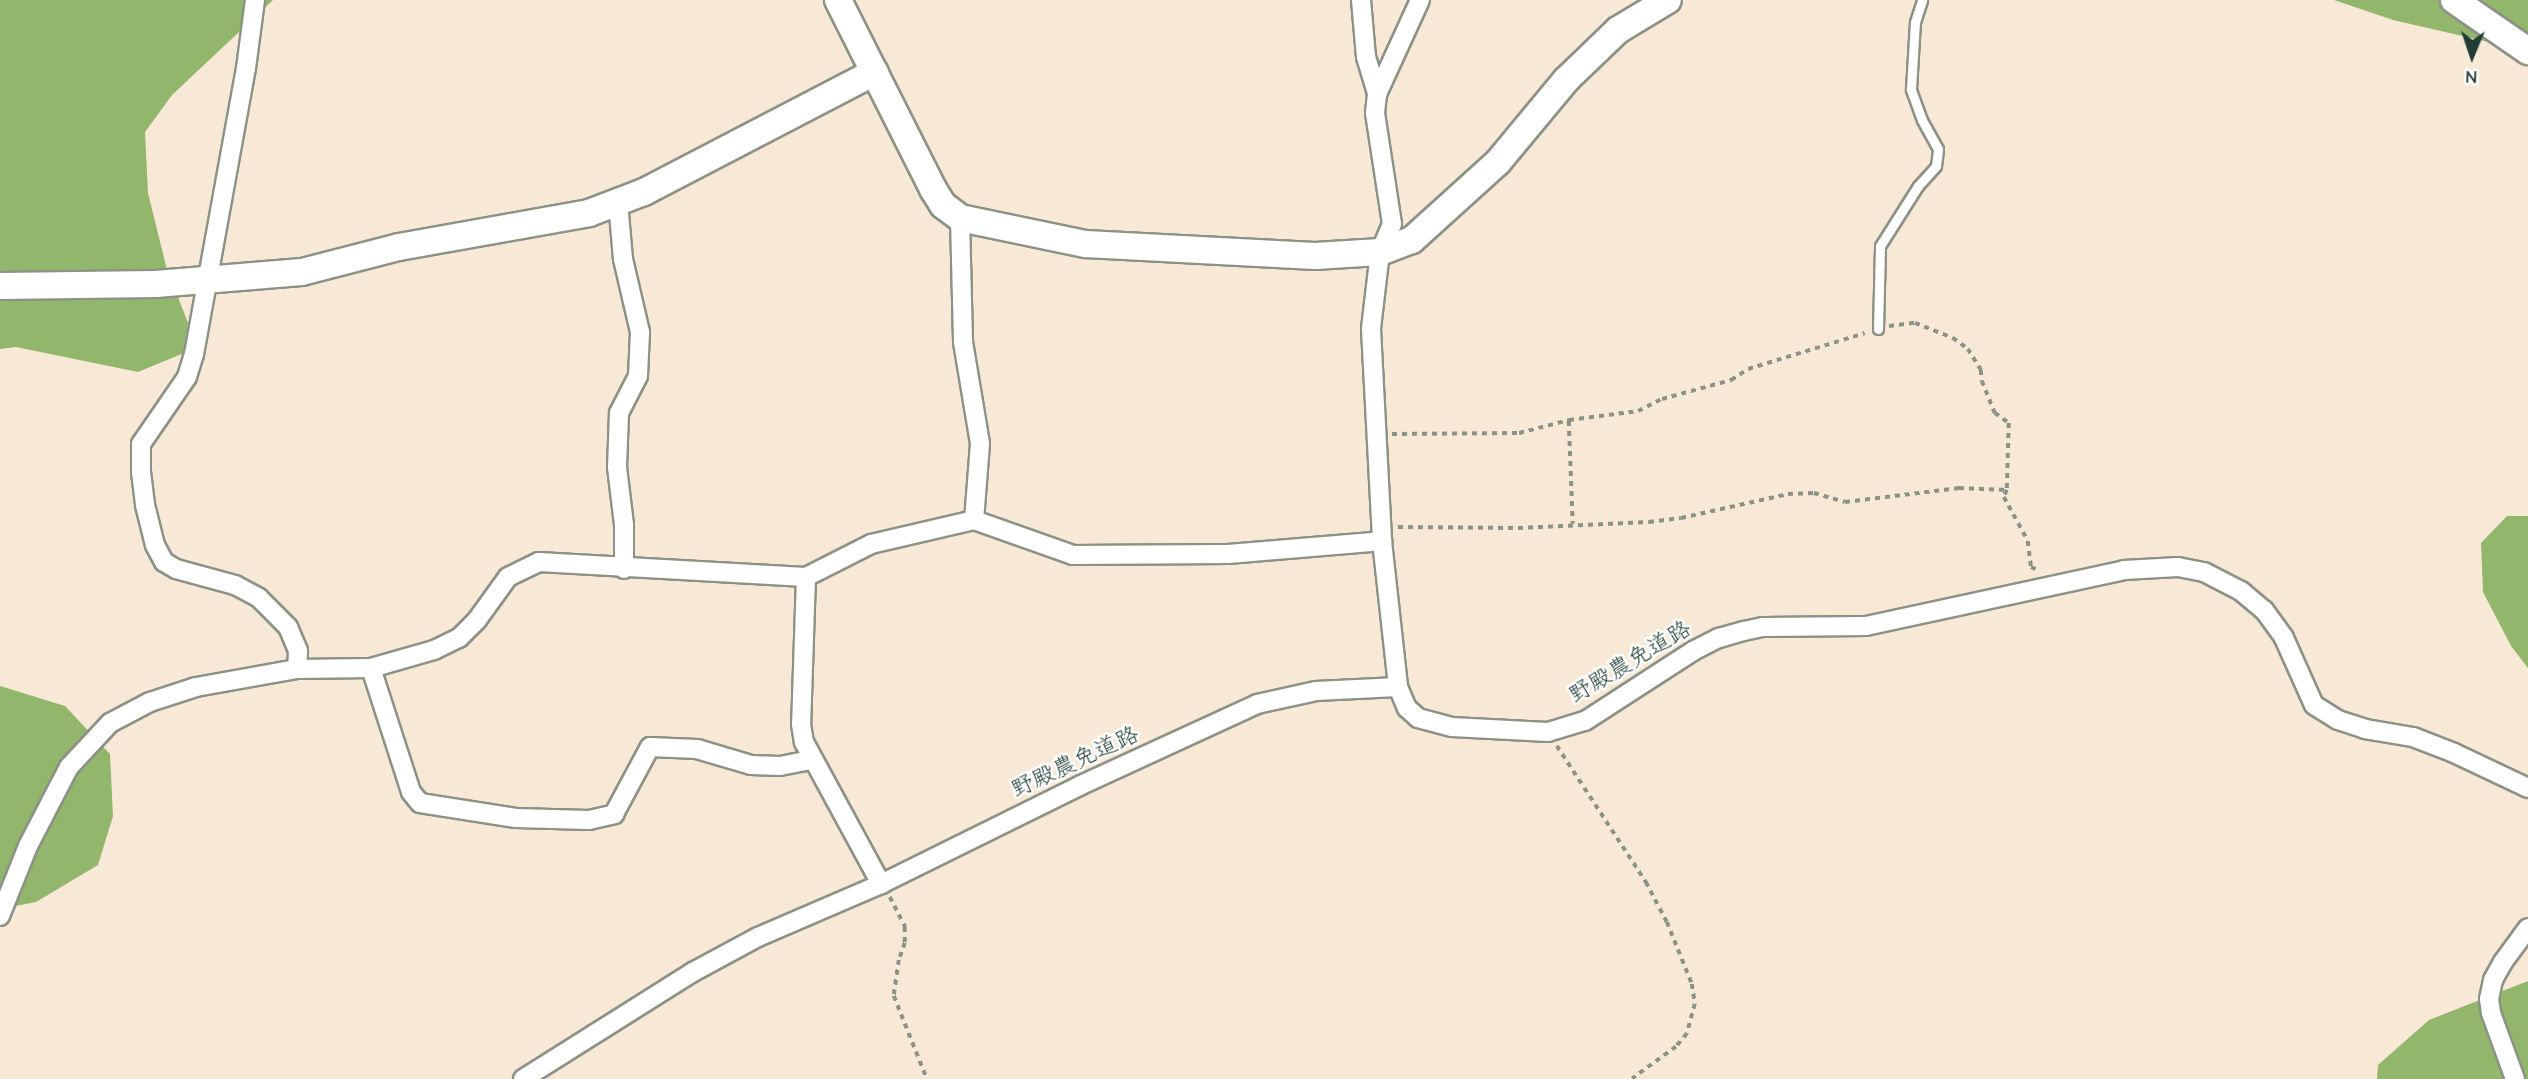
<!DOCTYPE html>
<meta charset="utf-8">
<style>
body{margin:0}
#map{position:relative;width:2528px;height:1079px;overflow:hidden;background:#f8e8d6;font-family:"Comic Neue","Klee One",sans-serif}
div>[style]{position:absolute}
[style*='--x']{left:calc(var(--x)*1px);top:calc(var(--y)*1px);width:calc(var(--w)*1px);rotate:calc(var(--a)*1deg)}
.forest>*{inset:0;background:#92b66c}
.path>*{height:3.5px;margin-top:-1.75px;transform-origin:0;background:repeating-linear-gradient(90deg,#8c9285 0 5px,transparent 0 10px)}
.roads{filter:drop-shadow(2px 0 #8c9285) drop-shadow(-2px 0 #8c9285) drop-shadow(0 2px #8c9285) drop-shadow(0 -2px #8c9285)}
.lane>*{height:9px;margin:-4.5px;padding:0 4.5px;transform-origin:4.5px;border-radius:4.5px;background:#fff}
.street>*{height:18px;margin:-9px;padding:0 9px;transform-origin:9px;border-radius:9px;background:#fff}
.secondary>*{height:26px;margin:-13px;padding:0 13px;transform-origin:13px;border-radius:13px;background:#fff}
span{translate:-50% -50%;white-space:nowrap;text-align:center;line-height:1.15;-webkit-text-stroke:5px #fff;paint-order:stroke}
.street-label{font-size:23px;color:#1f3d34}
.north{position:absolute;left:2437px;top:21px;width:70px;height:70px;-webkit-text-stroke:5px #fff;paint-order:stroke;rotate:182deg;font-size:19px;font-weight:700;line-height:28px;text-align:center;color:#1f3d34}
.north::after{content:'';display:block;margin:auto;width:24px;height:32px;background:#1f3d34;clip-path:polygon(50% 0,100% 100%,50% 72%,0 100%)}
</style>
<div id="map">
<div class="forest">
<i style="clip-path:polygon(0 0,273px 0,172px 95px,145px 132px,148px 193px,166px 266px,188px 323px,184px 353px,138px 372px,16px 347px,0 349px)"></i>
<i style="clip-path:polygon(2334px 0,2528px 0,2528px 51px,2393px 20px)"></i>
<i style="clip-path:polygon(2507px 516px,2528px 516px,2528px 668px,2511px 646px,2483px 592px,2481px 543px)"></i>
<i style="clip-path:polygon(0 686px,65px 706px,110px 754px,113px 816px,98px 865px,36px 902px,0 909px)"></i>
<i style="clip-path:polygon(2528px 981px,2528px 1079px,2377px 1079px,2378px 1065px,2429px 1020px)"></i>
</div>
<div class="path">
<i style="--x:1889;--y:326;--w:26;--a:-7"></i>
<i style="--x:1915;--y:323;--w:41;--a:21.5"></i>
<i style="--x:1953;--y:338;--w:19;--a:36"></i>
<i style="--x:1968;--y:349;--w:25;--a:58"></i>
<i style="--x:1981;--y:370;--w:11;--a:85"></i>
<i style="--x:1982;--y:381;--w:35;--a:68"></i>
<i style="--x:1995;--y:413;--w:17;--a:36"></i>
<i style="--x:2009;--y:423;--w:67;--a:91.7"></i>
<i style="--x:2007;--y:490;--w:8;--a:113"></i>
<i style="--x:2004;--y:497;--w:50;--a:61.4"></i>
<i style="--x:2028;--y:541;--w:26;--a:83"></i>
<i style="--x:2031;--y:567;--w:8;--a:23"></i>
<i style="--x:1569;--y:421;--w:103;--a:87.8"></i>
<i style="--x:1392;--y:434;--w:127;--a:-0.5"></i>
<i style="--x:1519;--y:433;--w:52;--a:-14.6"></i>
<i style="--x:1569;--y:420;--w:70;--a:-7.4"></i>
<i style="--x:1638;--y:411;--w:27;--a:-27"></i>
<i style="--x:1662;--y:399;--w:72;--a:-15.4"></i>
<i style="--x:1731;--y:380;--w:20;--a:-33"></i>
<i style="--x:1748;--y:369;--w:122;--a:-17.1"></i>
<i style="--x:1398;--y:527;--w:120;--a:0.5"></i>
<i style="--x:1518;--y:528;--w:131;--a:-2.6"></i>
<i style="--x:1649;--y:522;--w:32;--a:-7"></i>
<i style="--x:1681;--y:518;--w:110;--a:-12.6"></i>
<i style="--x:1788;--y:494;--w:26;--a:-2"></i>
<i style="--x:1814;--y:493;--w:32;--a:16"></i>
<i style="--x:1845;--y:502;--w:115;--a:-7"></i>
<i style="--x:1959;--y:488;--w:48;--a:2.4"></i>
<i style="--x:1557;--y:746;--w:163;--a:56.8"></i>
<i style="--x:1646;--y:882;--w:45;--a:62.3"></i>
<i style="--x:1667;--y:922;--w:67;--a:68"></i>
<i style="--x:1692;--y:984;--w:20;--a:81"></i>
<i style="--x:1695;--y:1004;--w:31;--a:105"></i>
<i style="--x:1687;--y:1034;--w:17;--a:130"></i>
<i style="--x:1676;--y:1047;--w:54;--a:144"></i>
<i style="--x:890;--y:897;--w:34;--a:63"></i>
<i style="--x:905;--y:927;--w:16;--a:90"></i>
<i style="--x:905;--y:943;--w:18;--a:109"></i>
<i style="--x:899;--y:960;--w:36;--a:98"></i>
<i style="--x:894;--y:996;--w:89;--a:68.3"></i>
</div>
<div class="roads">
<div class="lane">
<i style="--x:1878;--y:329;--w:83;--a:-88.6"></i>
<i style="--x:1880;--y:246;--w:71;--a:-57.7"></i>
<i style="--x:1918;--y:186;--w:27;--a:-48"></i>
<i style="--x:1936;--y:166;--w:17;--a:-83"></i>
<i style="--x:1938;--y:149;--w:33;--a:-119"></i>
<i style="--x:1922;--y:120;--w:33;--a:-110"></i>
<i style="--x:1911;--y:89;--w:67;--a:-86.6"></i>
<i style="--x:1915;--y:22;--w:23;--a:-72"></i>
</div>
<div class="street">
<i style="--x:255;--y:0;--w:69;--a:97.5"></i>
<i style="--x:246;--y:68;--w:291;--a:100.3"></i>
<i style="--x:194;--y:354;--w:24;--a:107"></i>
<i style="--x:187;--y:377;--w:81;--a:124.5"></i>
<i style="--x:141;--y:444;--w:28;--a:90"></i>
<i style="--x:141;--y:472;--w:33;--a:83"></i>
<i style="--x:145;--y:505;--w:41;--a:76"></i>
<i style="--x:155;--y:545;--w:19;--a:62"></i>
<i style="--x:164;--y:562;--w:14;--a:30"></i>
<i style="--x:176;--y:569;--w:61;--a:15.2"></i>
<i style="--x:235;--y:585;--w:27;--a:28"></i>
<i style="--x:259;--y:598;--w:41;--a:45"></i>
<i style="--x:288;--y:627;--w:26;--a:67"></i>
<i style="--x:298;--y:651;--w:18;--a:93"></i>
<i style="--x:1361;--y:0;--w:57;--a:85"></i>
<i style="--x:1366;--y:57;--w:39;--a:73"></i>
<i style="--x:1420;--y:0;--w:103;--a:114.6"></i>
<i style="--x:1377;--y:94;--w:19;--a:96"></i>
<i style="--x:1375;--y:113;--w:112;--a:81.3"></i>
<i style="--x:1392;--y:224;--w:30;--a:113"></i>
<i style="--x:1380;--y:252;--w:78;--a:96.7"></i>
<i style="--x:1371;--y:329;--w:212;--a:87"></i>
<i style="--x:1382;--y:541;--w:147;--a:83.7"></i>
<i style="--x:1398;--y:687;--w:23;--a:67"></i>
<i style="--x:1407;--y:708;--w:15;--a:42"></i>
<i style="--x:1418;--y:718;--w:35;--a:15"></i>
<i style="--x:1452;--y:727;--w:96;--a:3"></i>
<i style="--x:1548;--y:732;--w:39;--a:-17"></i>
<i style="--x:1585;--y:721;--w:129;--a:-32.9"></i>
<i style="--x:1693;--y:651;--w:29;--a:-27"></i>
<i style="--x:1719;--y:638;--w:26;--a:-16"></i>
<i style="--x:1744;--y:631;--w:19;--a:-12"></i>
<i style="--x:1763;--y:627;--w:103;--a:-0.6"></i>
<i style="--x:1866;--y:626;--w:264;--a:-12.2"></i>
<i style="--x:2124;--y:570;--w:54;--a:-3.2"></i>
<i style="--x:2178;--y:567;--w:26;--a:11"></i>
<i style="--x:2204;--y:572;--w:42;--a:27.2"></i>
<i style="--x:2241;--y:591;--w:30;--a:40"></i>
<i style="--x:2264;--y:610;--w:34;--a:54"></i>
<i style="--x:2284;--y:638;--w:73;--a:65.9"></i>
<i style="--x:2314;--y:705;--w:28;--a:32"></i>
<i style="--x:2338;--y:720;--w:28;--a:18"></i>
<i style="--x:2365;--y:729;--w:49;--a:9.5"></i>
<i style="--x:2413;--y:737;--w:44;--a:21.3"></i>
<i style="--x:2454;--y:753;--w:82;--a:25.3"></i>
<i style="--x:618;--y:202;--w:57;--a:85"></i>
<i style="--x:623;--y:259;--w:75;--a:76.9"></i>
<i style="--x:640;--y:332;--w:44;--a:92.6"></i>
<i style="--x:638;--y:376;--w:42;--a:117.2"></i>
<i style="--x:619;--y:413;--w:54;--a:92.1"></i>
<i style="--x:617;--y:467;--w:58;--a:83.1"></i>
<i style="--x:624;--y:525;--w:44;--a:90"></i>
<i style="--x:960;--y:218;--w:124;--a:88.6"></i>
<i style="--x:963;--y:342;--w:103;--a:80.5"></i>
<i style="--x:980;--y:444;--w:76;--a:94.5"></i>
<i style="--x:806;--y:577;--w:147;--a:91.9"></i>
<i style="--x:801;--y:724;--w:18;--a:81"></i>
<i style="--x:804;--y:742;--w:162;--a:61.5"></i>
<i style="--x:371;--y:668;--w:130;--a:72.1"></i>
<i style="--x:411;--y:792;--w:14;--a:51"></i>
<i style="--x:420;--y:803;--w:97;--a:8.9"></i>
<i style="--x:516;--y:818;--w:73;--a:1.6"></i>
<i style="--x:589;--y:820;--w:26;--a:-13"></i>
<i style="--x:614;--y:814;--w:76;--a:-61.8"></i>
<i style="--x:650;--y:747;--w:47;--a:2.4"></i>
<i style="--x:697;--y:749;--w:56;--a:16.5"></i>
<i style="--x:751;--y:765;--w:29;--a:2"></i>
<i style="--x:780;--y:766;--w:33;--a:-11"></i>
<i style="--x:0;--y:916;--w:75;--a:-68.2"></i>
<i style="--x:28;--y:846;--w:89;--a:-62.6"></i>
<i style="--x:69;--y:767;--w:60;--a:-47"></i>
<i style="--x:110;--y:723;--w:45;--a:-27.7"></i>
<i style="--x:150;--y:702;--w:48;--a:-18.1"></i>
<i style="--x:196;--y:687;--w:103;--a:-10.1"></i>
<i style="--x:297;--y:669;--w:74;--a:-0.8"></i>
<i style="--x:371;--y:668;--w:66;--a:-15.9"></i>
<i style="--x:434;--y:650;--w:28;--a:-26"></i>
<i style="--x:459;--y:638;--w:25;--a:-45"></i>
<i style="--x:477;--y:620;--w:53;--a:-54.2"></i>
<i style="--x:508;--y:577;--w:34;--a:-26"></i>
<i style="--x:539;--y:562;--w:267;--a:3.2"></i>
<i style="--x:806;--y:577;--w:73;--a:-26.9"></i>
<i style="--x:871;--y:544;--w:106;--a:-13.1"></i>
<i style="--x:974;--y:520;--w:105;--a:19.5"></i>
<i style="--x:1073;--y:555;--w:155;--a:-0.4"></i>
<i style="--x:1228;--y:554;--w:155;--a:-4.8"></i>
<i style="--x:523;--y:1079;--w:201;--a:-32.2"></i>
<i style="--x:693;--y:972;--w:74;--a:-28.3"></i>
<i style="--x:758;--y:937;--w:134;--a:-23.3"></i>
<i style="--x:881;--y:884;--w:221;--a:-26.3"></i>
<i style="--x:1079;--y:786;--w:196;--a:-24.7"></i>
<i style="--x:1257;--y:704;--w:60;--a:-12.4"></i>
<i style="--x:1316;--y:691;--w:82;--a:-2.8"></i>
<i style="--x:2515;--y:1079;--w:70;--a:-110"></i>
<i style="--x:2491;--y:1013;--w:14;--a:-98"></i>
<i style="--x:2489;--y:999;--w:19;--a:-78"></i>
<i style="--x:2493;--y:980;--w:21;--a:-61"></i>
<i style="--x:2503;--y:962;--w:42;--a:-53.7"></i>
</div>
<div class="secondary">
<i style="--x:838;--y:0;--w:212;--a:63.3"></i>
<i style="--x:933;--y:189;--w:19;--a:58"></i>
<i style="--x:943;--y:205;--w:21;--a:37"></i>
<i style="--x:960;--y:218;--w:129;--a:11.7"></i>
<i style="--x:1086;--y:244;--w:229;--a:3"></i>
<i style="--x:1315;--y:256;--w:65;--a:-3.5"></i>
<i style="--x:1380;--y:252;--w:34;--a:-21"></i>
<i style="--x:1412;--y:240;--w:116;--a:-42.2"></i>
<i style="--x:1498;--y:162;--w:107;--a:-50.3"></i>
<i style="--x:1566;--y:80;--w:72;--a:-43.9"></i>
<i style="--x:1618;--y:30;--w:58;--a:-31"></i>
<i style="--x:2454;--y:0;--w:90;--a:34.6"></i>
<i style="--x:0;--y:286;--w:156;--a:-0.7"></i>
<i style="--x:156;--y:284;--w:146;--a:-4.7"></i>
<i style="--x:302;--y:272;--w:100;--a:-14.5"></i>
<i style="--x:399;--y:247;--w:193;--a:-10.1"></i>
<i style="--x:589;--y:213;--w:59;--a:-20.9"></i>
<i style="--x:644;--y:192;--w:260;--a:-27.5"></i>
</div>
</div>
<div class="street-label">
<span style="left:1630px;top:662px;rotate:-31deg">野殿農免道路</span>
<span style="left:1075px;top:762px;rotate:-25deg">野殿農免道路</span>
</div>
<div class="north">N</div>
</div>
